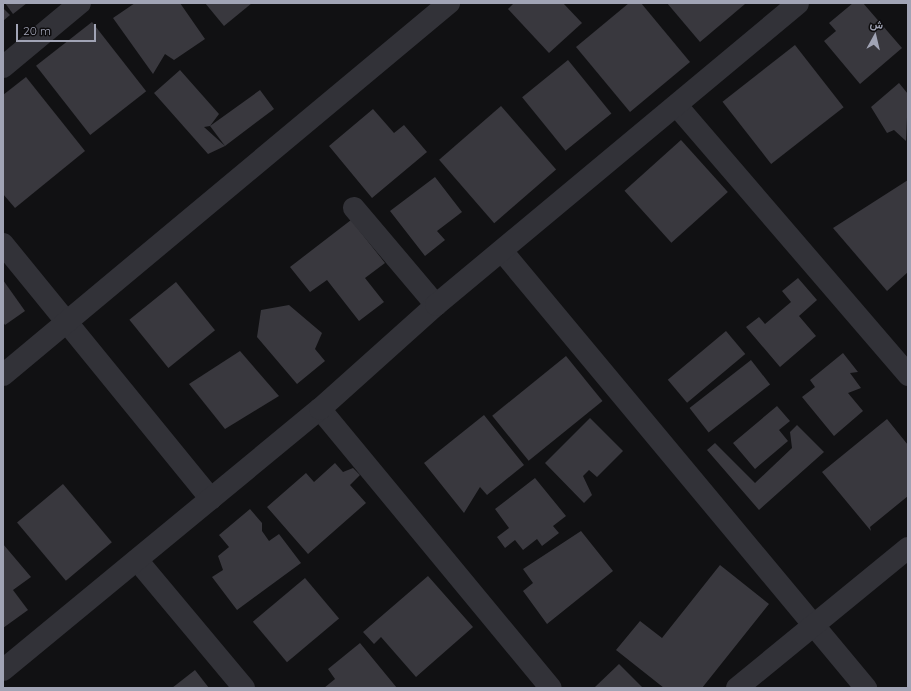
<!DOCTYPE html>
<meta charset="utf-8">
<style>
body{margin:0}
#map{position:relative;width:911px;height:691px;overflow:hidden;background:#111113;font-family:Quicksand,Vazirmatn,sans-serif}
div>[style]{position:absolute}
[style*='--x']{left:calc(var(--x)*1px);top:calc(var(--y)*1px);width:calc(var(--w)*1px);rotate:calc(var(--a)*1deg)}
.building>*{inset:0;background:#39383e;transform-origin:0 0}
.minor>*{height:22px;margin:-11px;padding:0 11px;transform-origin:11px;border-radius:11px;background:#323238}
span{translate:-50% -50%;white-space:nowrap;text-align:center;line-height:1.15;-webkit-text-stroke:3.5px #0d0c0e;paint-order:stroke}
.frame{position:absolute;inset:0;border:4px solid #a1a4b5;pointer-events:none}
.north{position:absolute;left:855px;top:16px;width:40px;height:40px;-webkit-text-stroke:3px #0d0c0e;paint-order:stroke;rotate:8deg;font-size:11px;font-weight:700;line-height:16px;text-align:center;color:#a1a4b5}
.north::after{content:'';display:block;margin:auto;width:14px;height:18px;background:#a1a4b5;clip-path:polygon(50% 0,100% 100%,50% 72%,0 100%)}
.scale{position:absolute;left:16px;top:24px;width:80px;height:18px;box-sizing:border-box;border:2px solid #a1a4b5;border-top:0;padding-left:5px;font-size:12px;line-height:14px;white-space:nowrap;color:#a1a4b5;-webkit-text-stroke:3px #0d0c0e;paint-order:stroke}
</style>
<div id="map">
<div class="building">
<i style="clip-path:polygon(5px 3px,27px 3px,13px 14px)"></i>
<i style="clip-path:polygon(135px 3px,180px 3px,205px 39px,174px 60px,165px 54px,153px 74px,113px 18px)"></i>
<i style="clip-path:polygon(205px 3px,252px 3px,224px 26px)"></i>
<i style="clip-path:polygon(514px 3px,563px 3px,582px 23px,549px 53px,508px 9px)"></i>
<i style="clip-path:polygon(629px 3px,641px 3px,690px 62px,630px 112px,576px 47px)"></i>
<i style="clip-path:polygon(667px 3px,744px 3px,745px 4px,700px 42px)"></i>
<i style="clip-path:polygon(853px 3px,863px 3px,902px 48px,860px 84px,824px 41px,836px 31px,829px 23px)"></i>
<i style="clip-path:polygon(3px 8px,10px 15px,3px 21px)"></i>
<i style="left:92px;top:22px;width:88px;height:71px;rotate:52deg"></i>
<i style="left:795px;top:45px;width:79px;height:92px;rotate:52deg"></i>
<i style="left:568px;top:60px;width:69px;height:59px;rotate:51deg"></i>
<i style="clip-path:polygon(180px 70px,219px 114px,210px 126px,260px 90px,274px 109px,225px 146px,210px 126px,204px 127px,225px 146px,208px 154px,154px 93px)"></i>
<i style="clip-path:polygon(26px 77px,85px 151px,15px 208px,3px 194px,3px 95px)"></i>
<i style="clip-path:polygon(899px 83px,908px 94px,906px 141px,894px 130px,887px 133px,871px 107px)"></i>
<i style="left:501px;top:106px;width:84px;height:82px;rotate:49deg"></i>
<i style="clip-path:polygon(373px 109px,394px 133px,404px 125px,427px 152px,372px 198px,329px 146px)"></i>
<i style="left:681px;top:140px;width:70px;height:76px;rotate:48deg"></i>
<i style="clip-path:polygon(435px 177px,462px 212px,437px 231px,445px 240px,425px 256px,390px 211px)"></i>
<i style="clip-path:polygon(908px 180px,908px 272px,887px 291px,833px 228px)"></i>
<i style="clip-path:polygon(351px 220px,385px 263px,365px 278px,384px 302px,359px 321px,327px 280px,310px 292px,290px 267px)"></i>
<i style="clip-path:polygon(798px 278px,817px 300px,799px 316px,816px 336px,780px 367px,746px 327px,759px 317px,765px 324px,791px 302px,782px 291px)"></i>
<i style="clip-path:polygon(3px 280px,25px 311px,5px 325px,3px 322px)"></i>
<i style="left:176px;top:282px;width:62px;height:60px;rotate:51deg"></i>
<i style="clip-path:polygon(289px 305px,322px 333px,315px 349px,325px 361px,297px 384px,257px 337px,261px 310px)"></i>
<i style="left:726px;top:331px;width:30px;height:76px;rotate:50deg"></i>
<i style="clip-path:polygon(240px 351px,279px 396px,225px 429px,189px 384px)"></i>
<i style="clip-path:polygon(843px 353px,858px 372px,850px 373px,861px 388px,848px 393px,863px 411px,834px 436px,802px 397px,815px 387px,810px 380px)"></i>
<i style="left:566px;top:356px;width:58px;height:95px;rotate:51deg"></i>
<i style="left:751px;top:360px;width:31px;height:78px;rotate:52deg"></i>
<i style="clip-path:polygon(777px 406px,790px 421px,779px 430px,788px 441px,755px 469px,733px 443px)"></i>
<i style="clip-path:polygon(484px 415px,524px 465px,487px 495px,480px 487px,464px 513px,424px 463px)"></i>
<i style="clip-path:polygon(590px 418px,623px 451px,597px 477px,589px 470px,583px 476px,592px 495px,584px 503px,545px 463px)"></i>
<i style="clip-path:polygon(887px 419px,908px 445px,908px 496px,870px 527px,871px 531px,822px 472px)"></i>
<i style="clip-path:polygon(797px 425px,824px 452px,759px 510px,707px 450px,715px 443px,755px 483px,792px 448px,790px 432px)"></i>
<i style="clip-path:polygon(335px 463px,343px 472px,353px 468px,360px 475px,350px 485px,366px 503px,308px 554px,267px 507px,306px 473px,314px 482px)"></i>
<i style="clip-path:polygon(535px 478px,566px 516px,553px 526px,559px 533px,542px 546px,537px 539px,523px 550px,515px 540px,505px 548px,497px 537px,509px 528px,495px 509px)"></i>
<i style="left:63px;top:484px;width:76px;height:60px;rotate:50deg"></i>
<i style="clip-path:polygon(250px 509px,262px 523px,262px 531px,269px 541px,279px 534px,301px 563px,237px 610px,212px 577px,223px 570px,218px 556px,229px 547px,219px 535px)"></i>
<i style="clip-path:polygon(581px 531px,613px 571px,547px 624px,523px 591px,533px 583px,523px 569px)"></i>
<i style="clip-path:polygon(3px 544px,31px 577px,13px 590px,28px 610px,3px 628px)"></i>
<i style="clip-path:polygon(720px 565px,769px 604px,702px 688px,664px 688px,616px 650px,640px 621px,662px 638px)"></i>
<i style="clip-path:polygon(428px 576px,473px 627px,416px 677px,381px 637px,374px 644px,363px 632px)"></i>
<i style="left:305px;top:578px;width:53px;height:68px;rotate:50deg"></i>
<i style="clip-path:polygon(360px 643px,397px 688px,324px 688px,335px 679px,328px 669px)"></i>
<i style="clip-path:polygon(619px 664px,643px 688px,595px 687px)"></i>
<i style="clip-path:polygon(195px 670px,209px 688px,172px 688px)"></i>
</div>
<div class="minor">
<i style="--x:3;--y:67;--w:100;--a:-39.7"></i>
<i style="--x:677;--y:106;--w:355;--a:49.3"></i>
<i style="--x:354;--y:208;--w:127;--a:49.8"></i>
<i style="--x:3;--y:244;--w:329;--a:50.8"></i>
<i style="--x:502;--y:251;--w:569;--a:50.21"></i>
<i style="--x:3;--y:375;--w:581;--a:-39.83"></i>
<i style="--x:320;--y:409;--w:362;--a:50.4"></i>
<i style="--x:137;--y:560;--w:167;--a:50.1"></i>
<i style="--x:3;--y:670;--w:411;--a:-39.5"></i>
<i style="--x:320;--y:409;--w:156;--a:-41.9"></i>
<i style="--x:436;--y:305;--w:471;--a:-39.8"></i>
<i style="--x:737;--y:688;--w:221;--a:-39.3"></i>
</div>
<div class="frame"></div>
<div class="north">ش</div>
<div class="scale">20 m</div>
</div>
